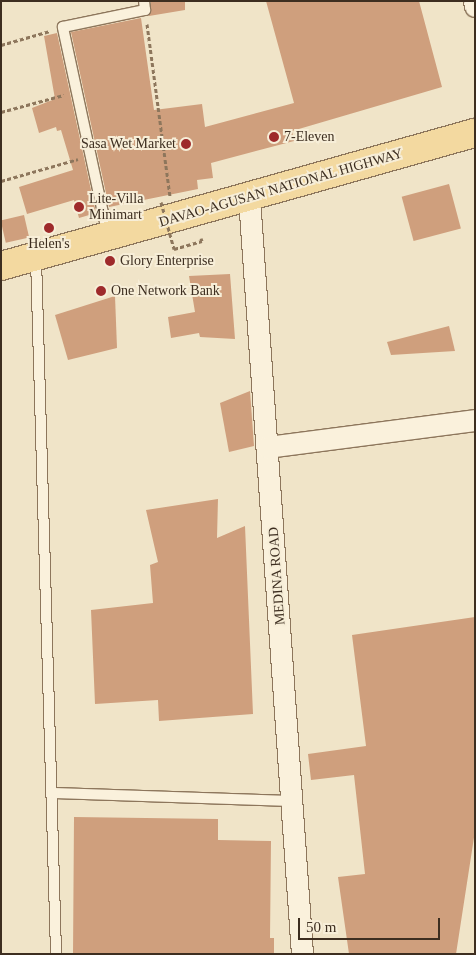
<!DOCTYPE html>
<style>
body{margin:0}
#map{position:relative;width:476px;height:955px;overflow:hidden;background:#f0e4c8;font-family:"Times New Roman",serif}
div>[style]{position:absolute}
[style*='--x']{left:calc(var(--x)*1px);top:calc(var(--y)*1px);width:calc(var(--w)*1px);rotate:calc(var(--a)*1deg)}
.building>*{inset:0;background:#cf9f7d;transform-origin:0 0}
.path>*{height:3px;margin-top:-1.5px;transform-origin:0;background:repeating-linear-gradient(90deg,#8d765c 0 4px,transparent 0 6.5px)}
.roads{filter:drop-shadow(1px 0 #8d765c) drop-shadow(-1px 0 #8d765c) drop-shadow(0 1px #8d765c) drop-shadow(0 -1px #8d765c)}
.service>*{height:10px;margin:-5px;padding:0 5px;transform-origin:5px;border-radius:5px;background:#faf1dc}
.minor>*{height:21px;margin:-10.5px;padding:0 10.5px;transform-origin:10.5px;border-radius:10.5px;background:#faf1dc}
.primary>*{height:28px;margin:-14px;padding:0 14px;transform-origin:14px;border-radius:14px;background:#f3d9a0}
.path-bridge>*{height:3px;margin-top:-1.5px;transform-origin:0;background:repeating-linear-gradient(90deg,#8d765c 0 4px,transparent 0 6.5px)}
.dots>*{width:14px;height:14px;translate:-50% -50%;box-sizing:border-box;border:2px solid #f7eed8;border-radius:50%}
span{translate:-50% -50%;white-space:nowrap;text-align:center;line-height:1.15;-webkit-text-stroke:4px #f7eed8;paint-order:stroke}
.poi-label{font-size:14px;color:#3d2e20}
.left{translate:0 -50%;text-align:left}
.right{translate:-100% -50%;text-align:right}
.street-label{font-size:14px;color:#3d2e20}
.frame{position:absolute;inset:0;border:2px solid #3d2e20;pointer-events:none}
.scale{position:absolute;left:298px;top:918px;width:142px;height:22px;box-sizing:border-box;border:2px solid #3d2e20;border-top:0;padding-left:6px;font-size:15px;line-height:18px;white-space:nowrap;color:#3d2e20;-webkit-text-stroke:4px #f7eed8;paint-order:stroke}
</style>
<div id="map">
<div class="building">
<i style="clip-path:polygon(151px 1px,185px 1px,185px 10px,149px 16px)"></i>
<i style="clip-path:polygon(266px 1px,419px 1px,442px 87px,292px 131px,294px 141px,211px 163px,213px 178px,197px 180px,198px 189px,109px 207px,71px 32px,141px 18px,154px 110px,202px 104px,205px 127px,294px 103px)"></i>
<i style="clip-path:polygon(57px 33px,96px 213px,79px 218px,74px 200px,27px 214px,19px 187px,73px 170px,61px 130px,57px 131px,56px 127px,39px 133px,32px 108px,55px 99px,44px 36px)"></i>
<i style="left:449px;top:184px;width:46px;height:49px;rotate:75deg"></i>
<i style="left:24px;top:215px;width:23px;height:24px;rotate:77deg"></i>
<i style="clip-path:polygon(230px 274px,235px 339px,200px 337px,199px 333px,171px 338px,168px 317px,195px 312px,189px 276px)"></i>
<i style="clip-path:polygon(115px 296px,117px 348px,68px 360px,55px 315px)"></i>
<i style="clip-path:polygon(449px 326px,455px 351px,391px 355px,387px 342px)"></i>
<i style="clip-path:polygon(250px 391px,254px 446px,229px 452px,220px 403px)"></i>
<i style="clip-path:polygon(218px 499px,217px 538px,245px 526px,253px 714px,159px 721px,158px 700px,95px 704px,91px 610px,153px 603px,150px 565px,158px 562px,146px 510px)"></i>
<i style="clip-path:polygon(475px 617px,475px 831px,456px 954px,349px 954px,338px 877px,365px 874px,354px 775px,311px 780px,308px 754px,366px 746px,352px 635px)"></i>
<i style="clip-path:polygon(74px 817px,218px 819px,218px 840px,271px 841px,270px 938px,274px 938px,274px 954px,73px 954px)"></i>
</div>
<div class="path">
<i style="--x:147;--y:24;--w:174;--a:82.4"></i>
<i style="--x:1;--y:45;--w:51;--a:-15.9"></i>
<i style="--x:1;--y:112;--w:65;--a:-15.1"></i>
<i style="--x:1;--y:181;--w:80;--a:-15.9"></i>
<i style="--x:174;--y:249;--w:29;--a:-16"></i>
<i style="--x:202;--y:241;--w:3;--a:-108"></i>
</div>
<div class="roads">
<div class="service">
<i style="--x:108;--y:236;--w:214;--a:-102.2"></i>
<i style="--x:63;--y:27;--w:84;--a:-11.7"></i>
<i style="--x:145;--y:10;--w:9;--a:-96"></i>
<i style="--x:36;--y:258;--w:696;--a:88.35"></i>
<i style="--x:52;--y:793;--w:241;--a:1.9"></i>
</div>
<div class="minor">
<i style="--x:474;--y:1;--w:5;--a:79"></i>
<i style="--x:249;--y:198;--w:758;--a:85.99"></i>
<i style="--x:267;--y:447;--w:210;--a:-7.4"></i>
</div>
<div class="primary">
<i style="--x:1;--y:266;--w:492;--a:-15.7"></i>
</div>
</div>
<div class="path-bridge">
<i style="--x:161;--y:202;--w:49;--a:74.5"></i>
</div>
<div class="dots">
<i style="left:274px;top:137px;background:#9e2a2b"></i>
<i style="left:186px;top:144px;background:#9e2a2b"></i>
<i style="left:79px;top:207px;background:#9e2a2b"></i>
<i style="left:49px;top:228px;background:#9e2a2b"></i>
<i style="left:110px;top:261px;background:#9e2a2b"></i>
<i style="left:101px;top:291px;background:#9e2a2b"></i>
</div>
<div class="poi-label">
<span class="left" style="left:284px;top:137px">7-Eleven</span>
<span class="right" style="left:176px;top:144px">Sasa Wet Market</span>
<span class="left" style="left:89px;top:207px">Lite-Villa<br>Minimart</span>
<span style="left:49px;top:244px">Helen's</span>
<span class="left" style="left:120px;top:261px">Glory Enterprise</span>
<span class="left" style="left:111px;top:291px">One Network Bank</span>
</div>
<div class="street-label">
<span style="left:281px;top:188px;rotate:-16deg">DAVAO-AGUSAN NATIONAL HIGHWAY</span>
<span style="left:277px;top:576px;rotate:-94deg">MEDINA ROAD</span>
</div>
<div class="frame"></div>
<div class="scale">50 m</div>
</div>
